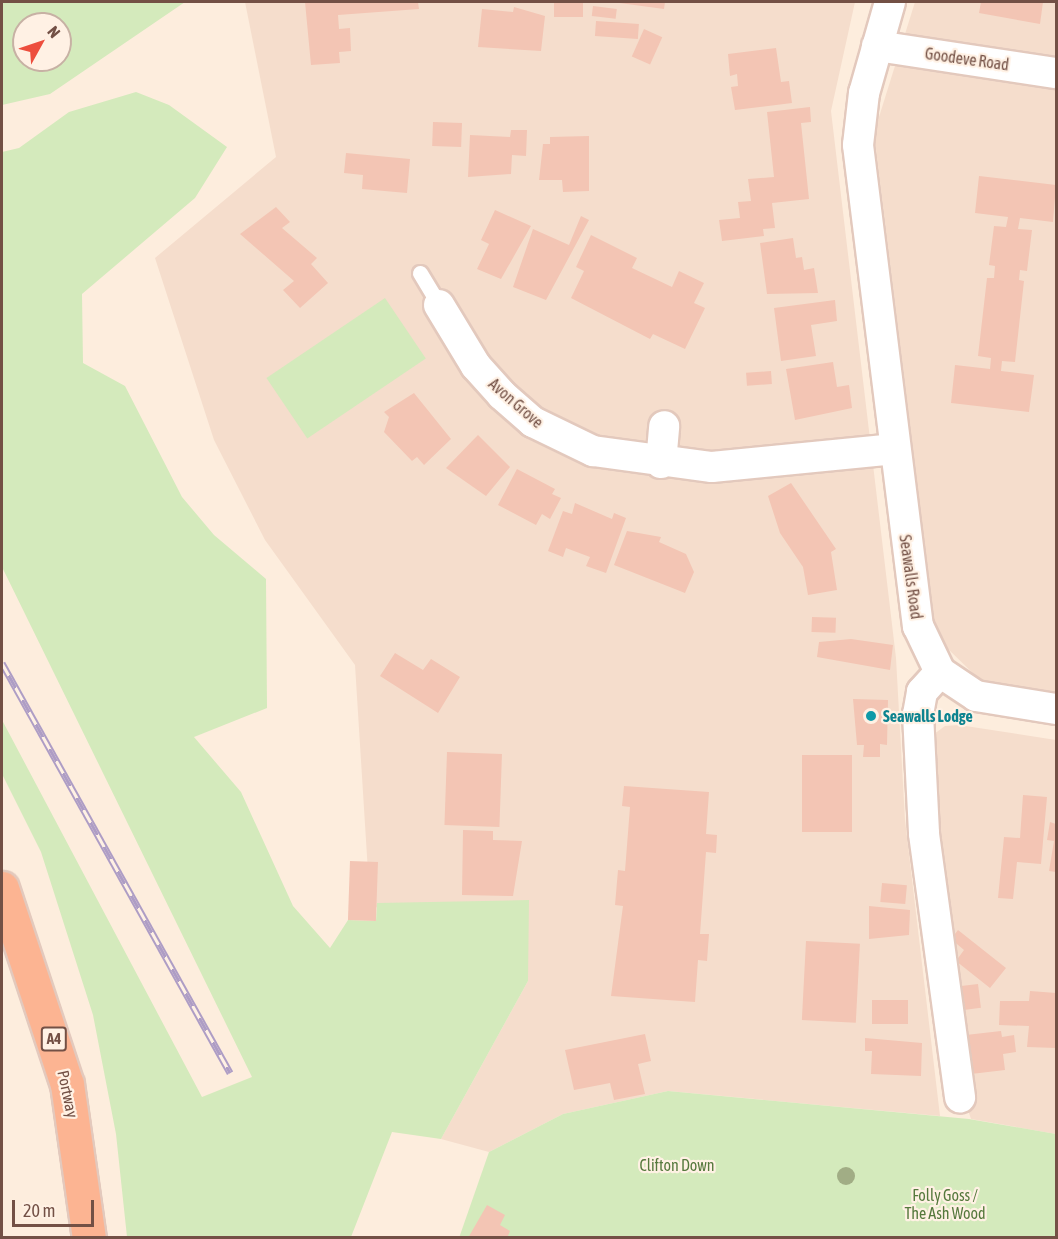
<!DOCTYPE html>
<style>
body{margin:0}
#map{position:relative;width:1058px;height:1239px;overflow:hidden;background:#fdeddd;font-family:"Asap Condensed",sans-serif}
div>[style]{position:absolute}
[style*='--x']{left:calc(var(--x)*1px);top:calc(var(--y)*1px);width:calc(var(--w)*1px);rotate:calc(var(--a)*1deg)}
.residential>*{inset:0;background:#f5ddcc}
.green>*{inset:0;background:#d4eabc;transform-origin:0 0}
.building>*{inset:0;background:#f3c5b4;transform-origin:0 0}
.roads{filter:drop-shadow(2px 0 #e3c9bd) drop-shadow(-2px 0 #e3c9bd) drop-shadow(0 2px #e3c9bd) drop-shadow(0 -2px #e3c9bd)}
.service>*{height:15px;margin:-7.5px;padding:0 7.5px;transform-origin:7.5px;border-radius:7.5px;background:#fff}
.minor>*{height:30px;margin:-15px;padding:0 15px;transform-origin:15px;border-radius:15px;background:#fff}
.trunk>*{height:33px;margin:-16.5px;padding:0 16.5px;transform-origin:16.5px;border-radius:16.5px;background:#fcb492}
.rail>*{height:7px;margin-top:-3.5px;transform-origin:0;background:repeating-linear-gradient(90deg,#fff1e4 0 14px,#ae9dc5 0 28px);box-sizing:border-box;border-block:2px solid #ae9dc5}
.trees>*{width:18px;height:18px;margin:-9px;border-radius:50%;background:#a1ad85}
.dots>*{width:16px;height:16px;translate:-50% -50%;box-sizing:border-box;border:3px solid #fff1e4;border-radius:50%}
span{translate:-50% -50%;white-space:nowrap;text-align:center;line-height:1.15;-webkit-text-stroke:4.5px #fff1e4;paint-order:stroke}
.shield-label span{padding:2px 4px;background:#fff1e4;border:2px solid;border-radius:4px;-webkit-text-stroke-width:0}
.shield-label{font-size:15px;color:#735045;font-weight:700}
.street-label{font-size:16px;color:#735045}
.culture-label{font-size:16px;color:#0d838f;font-weight:700}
.left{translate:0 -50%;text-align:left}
.park-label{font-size:16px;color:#56793d}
.frame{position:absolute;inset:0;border:3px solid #735045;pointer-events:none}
.north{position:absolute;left:12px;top:12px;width:60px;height:60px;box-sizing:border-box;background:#fff1e4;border:2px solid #c7b1a4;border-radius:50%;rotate:50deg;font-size:16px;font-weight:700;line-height:24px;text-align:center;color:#735045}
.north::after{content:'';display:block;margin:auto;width:21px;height:27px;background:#ed4e3d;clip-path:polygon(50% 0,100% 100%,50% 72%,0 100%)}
.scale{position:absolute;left:12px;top:1200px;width:82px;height:27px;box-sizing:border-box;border:3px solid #735045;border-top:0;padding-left:8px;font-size:18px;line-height:21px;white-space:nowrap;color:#735045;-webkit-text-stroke:4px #fff1e4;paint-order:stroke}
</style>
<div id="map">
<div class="residential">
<i style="clip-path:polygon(245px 2px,855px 2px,831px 111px,896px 658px,905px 820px,940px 1116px,668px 1091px,563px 1114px,489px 1152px,441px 1139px,528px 981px,370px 904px,355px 665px,265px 540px,214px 440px,155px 258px,276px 157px)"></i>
<i style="clip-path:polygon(915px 2px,1056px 2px,1056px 694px,985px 685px,945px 646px,934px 619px,874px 133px)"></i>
<i style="clip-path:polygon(959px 725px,1056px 740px,1056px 1134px,971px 1119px,963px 1095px,930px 737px,945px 726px)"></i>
</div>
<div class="green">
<i style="clip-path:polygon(evenodd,2px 2px,185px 2px,50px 94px,2px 105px,2px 2px,24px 24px,60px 24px,60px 60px,24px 60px,24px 24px)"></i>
<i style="clip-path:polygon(136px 92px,169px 105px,227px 147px,195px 198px,82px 294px,83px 363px,125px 386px,182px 497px,214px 535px,266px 579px,267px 708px,194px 737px,241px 792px,293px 906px,330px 948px,348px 920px,376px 921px,377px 903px,529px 900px,528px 981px,441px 1139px,392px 1132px,351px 1237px,127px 1237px,116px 1134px,93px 1015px,41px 852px,2px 774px,2px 720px,202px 1097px,252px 1077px,2px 567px,2px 152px,19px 148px,69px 112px)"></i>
<i style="left:385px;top:298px;width:73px;height:143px;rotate:56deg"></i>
<i style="clip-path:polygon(668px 1091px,969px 1119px,1056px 1134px,1056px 1237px,459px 1238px,489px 1152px,563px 1114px)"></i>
</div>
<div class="building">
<i style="clip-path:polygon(305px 2px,418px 2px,419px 9px,338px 15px,339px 29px,350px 28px,351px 51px,339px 52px,340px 63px,311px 65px)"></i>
<i style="left:554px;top:2px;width:29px;height:15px"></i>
<i style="clip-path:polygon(612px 2px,665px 2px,664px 9px)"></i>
<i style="clip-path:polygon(981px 2px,1043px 2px,1040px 24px,979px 13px)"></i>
<i style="left:593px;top:6px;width:24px;height:10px;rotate:7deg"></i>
<i style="clip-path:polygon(514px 7px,545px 16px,541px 51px,478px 47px,482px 9px,513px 12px)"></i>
<i style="left:596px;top:21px;width:43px;height:15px;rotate:4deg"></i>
<i style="left:644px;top:29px;width:20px;height:30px;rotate:24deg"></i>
<i style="clip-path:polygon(776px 48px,781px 82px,789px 81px,792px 103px,735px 110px,731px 87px,738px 86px,737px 74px,730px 76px,728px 54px)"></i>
<i style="clip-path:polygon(810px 107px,811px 122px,801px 123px,809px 199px,772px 203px,775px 228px,763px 229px,764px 236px,722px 241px,719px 220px,740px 218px,738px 202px,751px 201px,748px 179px,774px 177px,767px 112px)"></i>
<i style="left:433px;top:122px;width:29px;height:24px;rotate:2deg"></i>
<i style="clip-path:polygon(511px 130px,527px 130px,526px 156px,512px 155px,511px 174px,468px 177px,470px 135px,510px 137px)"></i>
<i style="clip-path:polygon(589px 136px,589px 191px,563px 192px,562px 180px,539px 180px,543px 144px,550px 144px,550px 137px)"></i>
<i style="clip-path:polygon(346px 153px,410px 159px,407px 193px,362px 189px,363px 175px,344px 173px)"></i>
<i style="clip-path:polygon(979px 176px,1056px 185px,1053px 222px,1020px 218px,1018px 229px,1032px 230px,1027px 271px,1020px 270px,1019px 280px,1024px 281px,1015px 362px,1002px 361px,1001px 371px,1034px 375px,1029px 412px,951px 403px,955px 365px,990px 369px,991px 358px,978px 356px,987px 278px,994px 278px,995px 266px,989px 265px,994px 226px,1006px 227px,1008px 217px,975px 213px)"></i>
<i style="clip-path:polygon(276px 207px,290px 222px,282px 228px,317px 258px,311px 264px,328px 283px,300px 308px,283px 290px,294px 281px,240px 234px)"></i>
<i style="clip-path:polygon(495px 210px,531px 226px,501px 279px,477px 269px,489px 244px,481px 240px)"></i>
<i style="clip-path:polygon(581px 216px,589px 220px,546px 300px,513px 287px,533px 229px,569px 245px)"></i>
<i style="clip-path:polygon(591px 235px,637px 258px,632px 268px,672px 287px,679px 271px,704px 283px,694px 303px,705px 308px,685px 349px,653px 334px,650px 339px,571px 298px,584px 271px,576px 267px)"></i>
<i style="clip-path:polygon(793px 238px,796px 258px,802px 257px,804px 270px,814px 268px,818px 293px,767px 294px,760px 243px)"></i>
<i style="clip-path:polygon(835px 300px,837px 321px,811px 325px,816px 356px,781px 361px,774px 308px)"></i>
<i style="clip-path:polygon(833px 362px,837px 387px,849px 385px,852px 408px,795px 420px,786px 369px)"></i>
<i style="left:771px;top:371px;width:13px;height:25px;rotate:86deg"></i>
<i style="clip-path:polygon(414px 393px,451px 439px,424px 465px,417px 457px,412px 461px,384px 432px,389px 417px,384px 412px)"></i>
<i style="clip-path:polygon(478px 435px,510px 467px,486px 496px,446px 468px)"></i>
<i style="clip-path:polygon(517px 469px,555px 489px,552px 494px,561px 498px,550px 519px,542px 514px,536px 525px,498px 505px)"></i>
<i style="clip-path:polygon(791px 483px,836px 549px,831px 552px,837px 590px,808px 595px,803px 567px,780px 533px,768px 496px)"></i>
<i style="clip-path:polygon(575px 503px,612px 519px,614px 513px,626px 518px,606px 573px,586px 566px,590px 557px,566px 548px,563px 557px,548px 551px,563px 511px,572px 514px)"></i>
<i style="clip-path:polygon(627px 531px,661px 537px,659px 542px,686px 554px,694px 572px,685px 593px,614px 565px)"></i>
<i style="left:812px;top:617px;width:24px;height:15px;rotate:2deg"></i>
<i style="clip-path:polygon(851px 639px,893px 645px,890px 670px,817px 657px,819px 642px)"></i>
<i style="clip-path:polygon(395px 653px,423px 670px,431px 659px,460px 677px,438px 713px,380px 676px)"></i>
<i style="clip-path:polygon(853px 699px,888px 700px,887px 745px,880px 744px,880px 757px,863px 757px,864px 745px,857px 745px)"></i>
<i style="left:447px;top:752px;width:55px;height:73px;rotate:2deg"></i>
<i style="left:802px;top:755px;width:50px;height:77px"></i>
<i style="clip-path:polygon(624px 786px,709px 792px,706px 834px,717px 835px,716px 853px,706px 852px,700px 934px,709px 934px,707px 961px,698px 960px,695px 1002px,611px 996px,623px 906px,615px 905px,618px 870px,625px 871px,630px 807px,622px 806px)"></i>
<i style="clip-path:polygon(1023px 795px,1047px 797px,1041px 864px,1017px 862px,1013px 899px,998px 898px,1004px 837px,1020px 838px)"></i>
<i style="clip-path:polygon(1050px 822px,1056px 824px,1056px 872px,1049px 871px,1054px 841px,1047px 840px)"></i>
<i style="clip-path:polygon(463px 830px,493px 831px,493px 840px,522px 841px,513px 896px,462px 895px)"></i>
<i style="left:350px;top:861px;width:28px;height:59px;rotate:2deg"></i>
<i style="left:882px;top:883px;width:25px;height:19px;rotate:5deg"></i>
<i style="clip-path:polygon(869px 906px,910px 910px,909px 935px,869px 939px)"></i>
<i style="clip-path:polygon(958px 930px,1006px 968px,990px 988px,956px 961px,964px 950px,951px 939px)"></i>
<i style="left:806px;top:941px;width:54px;height:79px;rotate:3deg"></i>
<i style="left:978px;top:984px;width:24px;height:19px;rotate:83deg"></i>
<i style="clip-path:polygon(1030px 991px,1056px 993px,1056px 1048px,1027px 1047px,1029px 1026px,999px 1025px,1000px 1001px,1029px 1001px)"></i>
<i style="left:908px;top:1000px;width:24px;height:36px;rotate:90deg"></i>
<i style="clip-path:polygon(1001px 1031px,1002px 1037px,1014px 1035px,1016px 1052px,1003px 1054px,1005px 1070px,971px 1074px,966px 1035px)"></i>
<i style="clip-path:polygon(645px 1034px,651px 1061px,638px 1064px,645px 1094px,614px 1100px,610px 1083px,574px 1090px,565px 1050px)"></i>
<i style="clip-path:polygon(865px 1038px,922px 1043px,921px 1076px,871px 1074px,872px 1051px,865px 1051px)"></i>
<i style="clip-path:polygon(487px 1205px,505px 1215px,500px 1225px,510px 1231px,507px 1238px,468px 1238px)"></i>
</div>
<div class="roads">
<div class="service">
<i style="--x:420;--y:273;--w:37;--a:59"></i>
</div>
<div class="minor">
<i style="--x:890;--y:2;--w:95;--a:105.9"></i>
<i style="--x:864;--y:93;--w:52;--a:96.6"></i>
<i style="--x:858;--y:145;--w:485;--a:82.9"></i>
<i style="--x:918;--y:626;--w:51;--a:64.4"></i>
<i style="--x:940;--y:672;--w:43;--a:33.7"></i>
<i style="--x:976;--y:696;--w:81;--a:9.2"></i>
<i style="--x:877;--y:46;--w:181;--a:8.6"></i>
<i style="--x:439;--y:305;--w:71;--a:58.8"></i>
<i style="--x:476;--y:366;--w:39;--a:48"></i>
<i style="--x:502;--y:395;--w:41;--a:41.1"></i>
<i style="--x:533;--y:422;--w:67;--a:25.8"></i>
<i style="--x:593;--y:451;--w:120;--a:7.7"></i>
<i style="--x:712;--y:467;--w:184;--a:-5.6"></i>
<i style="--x:661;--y:463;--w:37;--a:-85"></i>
<i style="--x:940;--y:672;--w:27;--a:132"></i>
<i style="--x:922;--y:692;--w:22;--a:100"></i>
<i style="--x:918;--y:714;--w:120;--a:87.1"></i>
<i style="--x:924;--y:834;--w:266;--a:82.2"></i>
</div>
<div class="trunk">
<i style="--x:2;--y:888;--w:206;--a:71.7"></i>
<i style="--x:67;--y:1084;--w:156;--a:81.9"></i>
</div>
</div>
<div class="rail">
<i style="--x:2;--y:663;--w:469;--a:60.9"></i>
</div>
<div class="trees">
<i style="left:846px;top:1176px"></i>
</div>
<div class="dots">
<i style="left:871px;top:716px;background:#0f9aa8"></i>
</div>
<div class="shield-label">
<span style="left:54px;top:1039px">A4</span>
</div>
<div class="street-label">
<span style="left:967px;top:59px;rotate:8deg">Goodeve Road</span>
<span style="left:516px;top:403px;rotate:41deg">Avon Grove</span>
<span style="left:911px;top:577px;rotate:82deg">Seawalls Road</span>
<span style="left:68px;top:1094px;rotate:78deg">Portway</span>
</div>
<div class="culture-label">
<span class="left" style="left:883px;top:716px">Seawalls Lodge</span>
</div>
<div class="park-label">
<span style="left:677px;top:1165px">Clifton Down</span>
<span style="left:945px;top:1204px">Folly Goss /<br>The Ash Wood</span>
</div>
<div class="frame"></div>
<div class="north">N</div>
<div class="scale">20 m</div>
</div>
